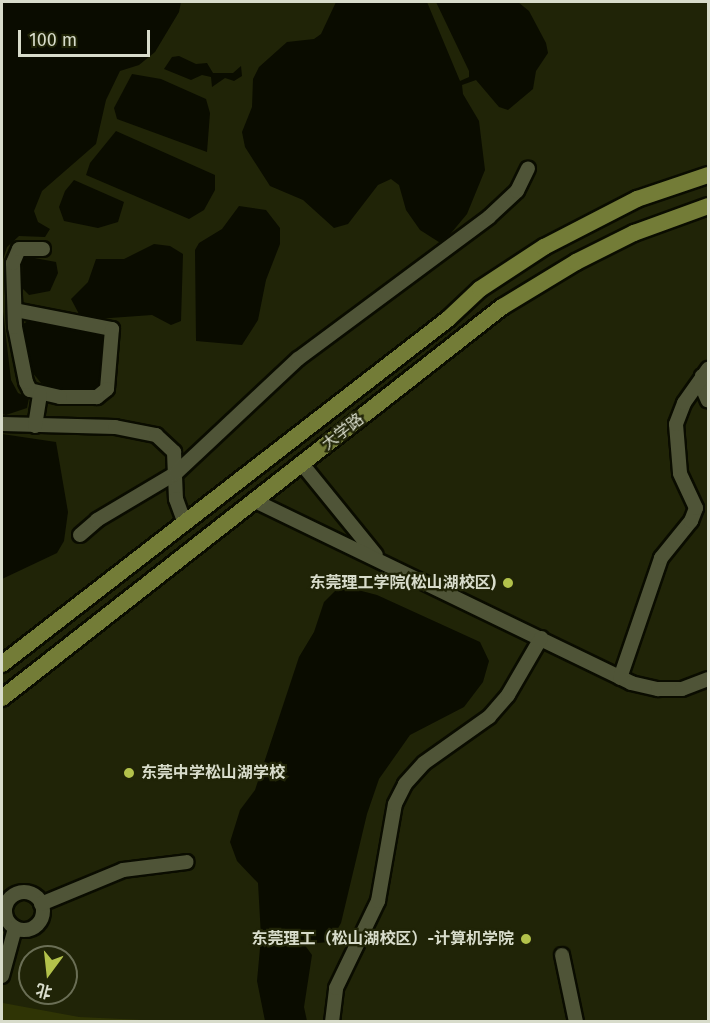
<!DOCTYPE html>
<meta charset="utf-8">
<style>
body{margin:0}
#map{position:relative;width:710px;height:1023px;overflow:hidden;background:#202407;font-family:"Fira Sans","Noto Sans SC",sans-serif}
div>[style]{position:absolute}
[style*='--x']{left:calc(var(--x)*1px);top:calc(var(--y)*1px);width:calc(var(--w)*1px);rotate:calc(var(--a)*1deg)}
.green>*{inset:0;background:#2f3405}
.water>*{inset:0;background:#0a0c00}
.roads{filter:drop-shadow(2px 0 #0a0c00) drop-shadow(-2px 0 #0a0c00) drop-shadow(0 2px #0a0c00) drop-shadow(0 -2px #0a0c00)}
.minor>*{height:14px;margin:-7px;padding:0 7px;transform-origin:7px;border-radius:7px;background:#4f5437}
.minor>.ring{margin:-7px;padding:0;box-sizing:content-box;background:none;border:14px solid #4f5437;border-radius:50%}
.major>*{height:16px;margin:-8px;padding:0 8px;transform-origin:8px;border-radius:8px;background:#737c37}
.dots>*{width:16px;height:16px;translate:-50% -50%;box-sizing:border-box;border:3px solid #202407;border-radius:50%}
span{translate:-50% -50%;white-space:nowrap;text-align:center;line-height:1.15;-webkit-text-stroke:4.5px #202407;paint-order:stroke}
.street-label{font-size:16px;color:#d8dccb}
.poi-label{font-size:16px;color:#d8dccb;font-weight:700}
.right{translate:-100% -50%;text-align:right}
.left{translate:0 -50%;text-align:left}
.frame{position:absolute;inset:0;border:3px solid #d8dccb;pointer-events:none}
.north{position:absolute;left:18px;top:945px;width:60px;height:60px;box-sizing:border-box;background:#202407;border:2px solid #6a6e55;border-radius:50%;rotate:195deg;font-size:16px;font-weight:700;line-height:24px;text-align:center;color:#d8dccb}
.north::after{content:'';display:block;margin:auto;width:21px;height:27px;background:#b3c24b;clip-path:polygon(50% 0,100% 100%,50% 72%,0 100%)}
.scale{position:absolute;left:18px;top:30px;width:132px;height:27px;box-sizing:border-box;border:3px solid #d8dccb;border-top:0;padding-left:8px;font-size:18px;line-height:21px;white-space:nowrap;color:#d8dccb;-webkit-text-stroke:4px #202407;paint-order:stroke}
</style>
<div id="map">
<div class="green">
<i style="clip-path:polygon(3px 1003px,79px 1017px,163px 1021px,2px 1021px)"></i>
</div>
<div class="water">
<i style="clip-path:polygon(2px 2px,181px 2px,179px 12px,155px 52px,139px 65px,120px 71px,106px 100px,96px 144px,42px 191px,34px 211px,38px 222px,50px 229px,45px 237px,19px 236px,7px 247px,2px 263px)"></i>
<i style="clip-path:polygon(336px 2px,427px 2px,460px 81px,469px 77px,469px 71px,436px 2px,518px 2px,529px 11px,546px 43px,548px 53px,536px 71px,533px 89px,508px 110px,499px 107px,476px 80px,462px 85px,463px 94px,479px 121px,485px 170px,467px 214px,442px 244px,420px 230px,406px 210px,399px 185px,391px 179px,378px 185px,348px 224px,334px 228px,303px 200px,270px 186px,245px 147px,242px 132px,252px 107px,253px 79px,259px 67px,287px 42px,314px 39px,321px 34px)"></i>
<i style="clip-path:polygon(179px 56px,196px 64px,207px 63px,213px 73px,233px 73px,241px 66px,242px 76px,234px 81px,225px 78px,212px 87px,211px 77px,202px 75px,191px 80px,164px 69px,172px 57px)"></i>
<i style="clip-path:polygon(132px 74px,161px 79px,206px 99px,210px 113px,207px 152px,117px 119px,114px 108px)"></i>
<i style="clip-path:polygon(116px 131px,215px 175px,215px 190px,204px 210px,189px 219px,86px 175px,90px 163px)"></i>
<i style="clip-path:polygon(74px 180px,124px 202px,118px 222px,98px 228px,64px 221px,59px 207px,65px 191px)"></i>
<i style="clip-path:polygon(239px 206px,266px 210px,280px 228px,280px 244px,266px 280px,258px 320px,242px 345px,196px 341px,195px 250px,199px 243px,222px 229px)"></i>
<i style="clip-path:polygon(154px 244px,170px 246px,183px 254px,181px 321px,171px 325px,152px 315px,96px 319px,79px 314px,71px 299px,88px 282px,96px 259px,124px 259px)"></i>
<i style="clip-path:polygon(29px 257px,56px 262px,58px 273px,50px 291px,29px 295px,23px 289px,22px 259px)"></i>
<i style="clip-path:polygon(2px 303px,11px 380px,18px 393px,29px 398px,27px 408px,6px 415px,2px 414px)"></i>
<i style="clip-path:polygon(30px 320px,104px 331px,104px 383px,89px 391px,65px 391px,41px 383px,32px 372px,22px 330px,23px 324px)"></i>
<i style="clip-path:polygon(2px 434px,56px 442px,68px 512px,64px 541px,57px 553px,2px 579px)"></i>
<i style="clip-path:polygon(354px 589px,377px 595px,480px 642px,489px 661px,483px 682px,464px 707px,410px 735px,379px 779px,367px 814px,341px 923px,330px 942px,304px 944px,312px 955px,304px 1007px,307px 1021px,265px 1021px,257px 981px,261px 937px,258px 883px,237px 861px,230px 842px,240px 810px,255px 790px,299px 657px,314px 632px,324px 602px,336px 590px)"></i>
</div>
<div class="roads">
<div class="minor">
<i style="--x:15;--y:310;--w:99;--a:11.1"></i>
<i style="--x:112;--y:329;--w:60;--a:94.8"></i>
<i style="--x:107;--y:389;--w:13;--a:141"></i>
<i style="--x:97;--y:397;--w:37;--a:180"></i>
<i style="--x:60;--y:397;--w:31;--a:-167"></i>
<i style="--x:30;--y:390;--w:9;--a:-117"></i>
<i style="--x:26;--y:382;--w:56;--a:-101.3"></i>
<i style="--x:15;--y:327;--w:64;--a:-91.8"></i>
<i style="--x:13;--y:263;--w:15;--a:-67"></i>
<i style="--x:19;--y:249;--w:24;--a:0"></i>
<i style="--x:702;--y:376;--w:9;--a:96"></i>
<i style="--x:701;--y:385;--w:17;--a:66"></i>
<i style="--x:2;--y:424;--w:113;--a:1.5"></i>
<i style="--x:115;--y:427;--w:42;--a:11"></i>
<i style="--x:156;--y:435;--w:25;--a:43"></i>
<i style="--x:174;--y:452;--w:47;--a:87.6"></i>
<i style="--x:176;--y:499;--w:23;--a:70"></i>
<i style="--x:35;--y:426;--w:32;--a:-81"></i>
<i style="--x:302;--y:464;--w:117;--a:50.9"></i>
<i style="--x:255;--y:501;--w:418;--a:25.8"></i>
<i style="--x:631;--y:683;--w:28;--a:13"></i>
<i style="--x:658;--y:689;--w:24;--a:0"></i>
<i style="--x:682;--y:689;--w:28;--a:-21"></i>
<i style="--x:80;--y:535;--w:23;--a:-41"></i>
<i style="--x:97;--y:520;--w:92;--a:-30.7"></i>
<i style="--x:176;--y:473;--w:167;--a:-43.1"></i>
<i style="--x:298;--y:359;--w:238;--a:-36.6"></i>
<i style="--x:489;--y:217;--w:38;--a:-43"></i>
<i style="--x:517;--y:191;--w:25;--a:-64"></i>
<i style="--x:620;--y:678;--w:127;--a:-71.1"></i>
<i style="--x:661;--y:558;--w:48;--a:-51"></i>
<i style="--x:691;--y:521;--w:14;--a:-69"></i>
<i style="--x:696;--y:508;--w:38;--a:-115"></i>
<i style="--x:680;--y:473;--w:49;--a:-94.7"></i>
<i style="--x:676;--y:424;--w:22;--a:-69"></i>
<i style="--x:684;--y:403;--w:42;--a:-54.8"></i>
<i class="ring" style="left:5px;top:892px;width:24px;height:24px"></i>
<i style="--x:41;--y:904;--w:89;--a:-22.5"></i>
<i style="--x:123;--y:870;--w:64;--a:-7.1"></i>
<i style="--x:562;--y:955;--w:68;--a:78.2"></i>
<i style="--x:2;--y:976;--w:50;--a:-74.8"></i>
<i style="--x:332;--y:1022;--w:34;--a:-83"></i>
<i style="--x:336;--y:988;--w:97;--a:-64.2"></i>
<i style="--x:378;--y:901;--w:98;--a:-80.1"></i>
<i style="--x:395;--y:804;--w:22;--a:-63"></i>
<i style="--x:405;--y:784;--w:28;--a:-48"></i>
<i style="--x:424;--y:763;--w:80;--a:-35.3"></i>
<i style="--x:489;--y:717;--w:29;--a:-49"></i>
<i style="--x:508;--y:695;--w:66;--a:-59.9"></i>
</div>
<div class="major">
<i style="--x:2;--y:664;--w:564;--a:-37.72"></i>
<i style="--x:448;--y:319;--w:44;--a:-43.2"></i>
<i style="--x:480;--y:289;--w:77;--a:-33.3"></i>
<i style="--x:544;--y:247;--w:105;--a:-27.3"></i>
<i style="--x:637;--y:199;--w:75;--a:-18.7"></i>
<i style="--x:2;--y:698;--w:635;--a:-38.03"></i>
<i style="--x:502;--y:307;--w:87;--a:-31.3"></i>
<i style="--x:576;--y:262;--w:65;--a:-26.6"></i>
<i style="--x:634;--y:233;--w:79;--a:-20"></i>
</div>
</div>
<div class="dots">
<i style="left:508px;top:583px;background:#b3c24b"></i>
<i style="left:129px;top:773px;background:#b3c24b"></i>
<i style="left:526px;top:939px;background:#b3c24b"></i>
</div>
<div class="street-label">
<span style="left:343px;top:432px;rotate:-38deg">大学路</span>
</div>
<div class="poi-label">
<span class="right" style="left:496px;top:583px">东莞理工学院(松山湖校区)</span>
<span class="left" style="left:141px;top:773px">东莞中学松山湖学校</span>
<span class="right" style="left:514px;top:939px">东莞理工（松山湖校区）-计算机学院</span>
</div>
<div class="frame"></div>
<div class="north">北</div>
<div class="scale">100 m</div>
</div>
